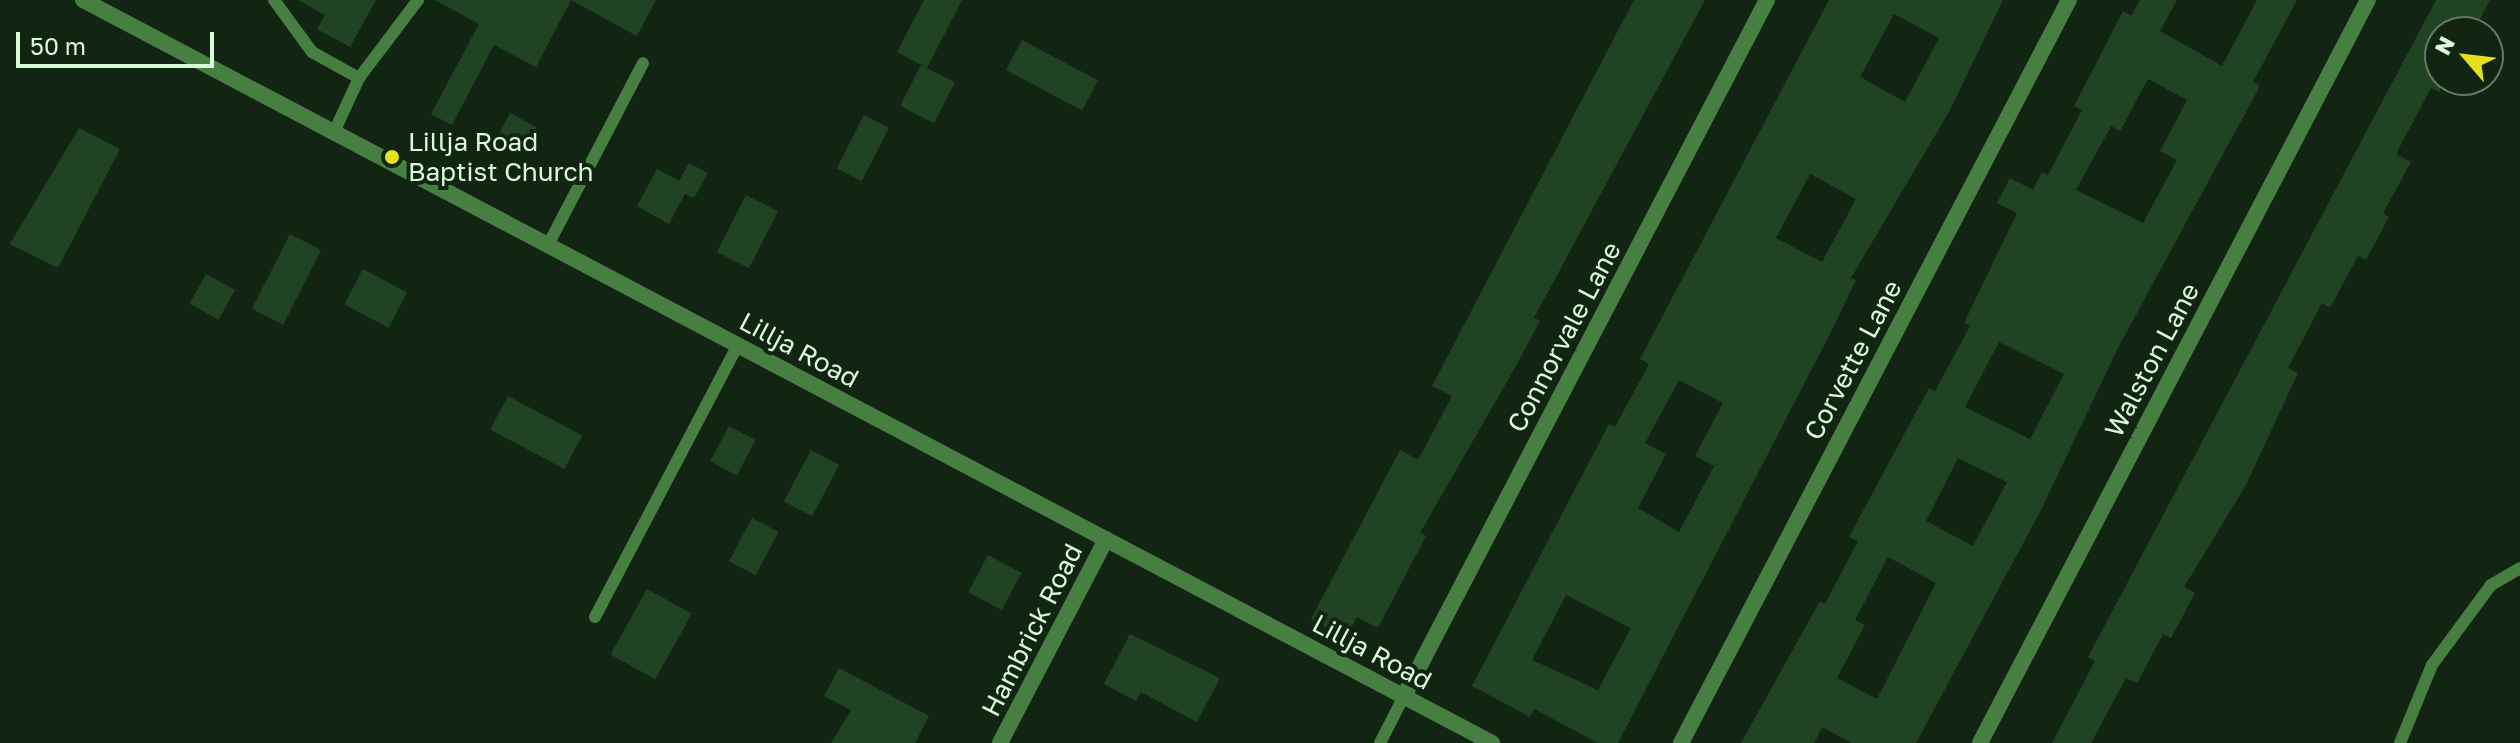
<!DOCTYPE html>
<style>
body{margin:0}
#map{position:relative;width:2520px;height:743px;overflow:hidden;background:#122513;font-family:"Golos Text",sans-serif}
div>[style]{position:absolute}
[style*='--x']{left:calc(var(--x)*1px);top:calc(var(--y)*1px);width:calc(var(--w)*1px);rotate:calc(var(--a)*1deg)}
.building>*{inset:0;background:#204423;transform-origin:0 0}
.service>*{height:12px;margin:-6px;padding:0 6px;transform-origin:6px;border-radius:6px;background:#477f42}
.minor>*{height:16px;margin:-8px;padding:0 8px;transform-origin:8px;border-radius:8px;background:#477f42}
.tertiary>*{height:16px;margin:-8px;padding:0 8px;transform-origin:8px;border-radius:8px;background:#477f42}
.dots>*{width:22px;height:22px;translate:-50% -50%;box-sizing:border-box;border:4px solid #122513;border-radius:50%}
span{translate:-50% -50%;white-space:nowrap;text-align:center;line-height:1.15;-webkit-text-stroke:8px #122513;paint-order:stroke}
.poi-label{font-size:26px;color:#dafbda}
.left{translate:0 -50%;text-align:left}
.street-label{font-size:26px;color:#dafbda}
.north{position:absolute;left:2424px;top:16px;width:80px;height:80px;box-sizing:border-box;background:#122513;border:2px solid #627b63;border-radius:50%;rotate:298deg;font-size:22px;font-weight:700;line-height:32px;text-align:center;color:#dafbda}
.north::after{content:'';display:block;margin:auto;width:28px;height:36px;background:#e5e11c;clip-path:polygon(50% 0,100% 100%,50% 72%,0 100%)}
.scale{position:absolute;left:16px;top:32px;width:198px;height:36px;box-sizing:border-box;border:4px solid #dafbda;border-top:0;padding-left:10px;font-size:24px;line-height:28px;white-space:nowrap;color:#dafbda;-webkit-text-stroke:6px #122513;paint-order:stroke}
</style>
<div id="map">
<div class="building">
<i style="clip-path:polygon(298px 0,376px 0,350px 47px,317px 29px,325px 15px)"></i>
<i style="clip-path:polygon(435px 0,656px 0,637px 36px,571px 0,536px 67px,494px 45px,452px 125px,431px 114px,479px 24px)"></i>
<i style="clip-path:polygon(924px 0,962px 0,927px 68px,897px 52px)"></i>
<i style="clip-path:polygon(1634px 0,1705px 0,1534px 318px,1540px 321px,1517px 364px,1420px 533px,1426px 536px,1378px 628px,1357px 617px,1346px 638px,1311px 619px,1400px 450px,1418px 460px,1452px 396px,1432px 386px)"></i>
<i style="clip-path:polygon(evenodd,1829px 0,2003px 0,1950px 110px,1851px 278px,1856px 280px,1829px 336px,1618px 743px,1598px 743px,1534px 709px,1530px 717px,1472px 686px,1609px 424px,1615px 427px,1649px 364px,1640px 359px,1829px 0,1894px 14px,1939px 38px,1905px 102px,1860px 77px,1894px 14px,1829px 0,1810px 174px,1856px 199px,1822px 262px,1776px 238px,1810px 174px,1829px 0,1679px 380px,1723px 403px,1695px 456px,1714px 466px,1679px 532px,1638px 508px,1666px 454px,1645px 443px,1679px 380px,1829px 0,1566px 595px,1631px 628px,1598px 690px,1532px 660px,1566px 595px)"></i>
<i style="clip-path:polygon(evenodd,2140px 0,2177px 0,2160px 31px,2222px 66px,2257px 0,2297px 0,2253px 82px,2260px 86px,2118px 348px,2041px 510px,1916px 743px,1852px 743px,1822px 727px,1814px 743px,1741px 743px,1820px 601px,1825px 604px,1858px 541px,1849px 537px,1929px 388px,1935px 391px,1970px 326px,1964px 323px,2017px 213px,1997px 203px,2010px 178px,2033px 190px,2042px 172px,2048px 175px,2082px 110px,2074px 106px,2101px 54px,2123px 11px,2131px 16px,2140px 0,2148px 79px,2187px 100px,2160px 151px,2177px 160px,2143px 223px,2076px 190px,2111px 126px,2120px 131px,2148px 79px,2140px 0,1999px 342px,2064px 374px,2030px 439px,1965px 407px,1999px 342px,2140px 0,1958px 458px,2007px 482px,1973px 546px,1926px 521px,1958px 458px,2140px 0,1888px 557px,1936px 583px,1877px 699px,1837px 678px,1865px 625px,1855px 620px,1888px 557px)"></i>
<i style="clip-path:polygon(2436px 0,2490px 0,2473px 32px,2440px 32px,2440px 92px,2431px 88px,2396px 154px,2411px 162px,2383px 213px,2389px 217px,2366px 260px,2358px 256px,2330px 308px,2322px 303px,2288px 368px,2298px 373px,2246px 485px,2184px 587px,2195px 593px,2171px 638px,2163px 634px,2137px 683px,2126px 678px,2091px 743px,2052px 743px,2095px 661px,2088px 657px)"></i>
<i style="left:1022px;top:40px;width:86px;height:34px;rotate:28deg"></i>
<i style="left:921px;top:65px;width:38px;height:46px;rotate:27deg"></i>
<i style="left:510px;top:113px;width:30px;height:24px;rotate:28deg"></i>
<i style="left:864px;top:115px;width:28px;height:60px;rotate:27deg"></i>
<i style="clip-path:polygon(79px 128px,120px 149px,58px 268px,10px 244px)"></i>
<i style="clip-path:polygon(689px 163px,708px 173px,694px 198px,685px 194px,669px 224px,637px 206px,657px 169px,679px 181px)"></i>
<i style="left:746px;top:195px;width:36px;height:64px;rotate:27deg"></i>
<i style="left:290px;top:234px;width:35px;height:84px;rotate:27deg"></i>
<i style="left:363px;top:269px;width:50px;height:40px;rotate:28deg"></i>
<i style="left:206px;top:274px;width:33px;height:34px;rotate:29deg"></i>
<i style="left:508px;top:396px;width:84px;height:38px;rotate:28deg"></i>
<i style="left:729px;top:426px;width:30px;height:40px;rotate:28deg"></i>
<i style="left:811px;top:450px;width:32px;height:58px;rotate:28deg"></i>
<i style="left:752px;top:518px;width:30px;height:49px;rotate:28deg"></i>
<i style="left:988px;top:555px;width:38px;height:42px;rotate:28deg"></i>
<i style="left:647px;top:589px;width:51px;height:75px;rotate:29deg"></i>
<i style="clip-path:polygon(1130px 634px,1220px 678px,1197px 722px,1141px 692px,1136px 701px,1104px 684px)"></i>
<i style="clip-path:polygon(839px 668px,929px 716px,915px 743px,831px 743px,851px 710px,824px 696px)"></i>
</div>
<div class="service">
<i style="--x:274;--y:0;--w:64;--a:53.8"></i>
<i style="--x:312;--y:52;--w:54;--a:29"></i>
<i style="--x:359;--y:78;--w:60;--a:114.8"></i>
<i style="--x:359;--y:78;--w:98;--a:-52.9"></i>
<i style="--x:548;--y:245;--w:205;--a:-62.4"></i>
<i style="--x:595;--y:617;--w:307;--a:-62.3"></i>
<i style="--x:1380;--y:743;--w:53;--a:-62.9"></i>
<i style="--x:2400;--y:743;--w:84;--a:-67.7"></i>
<i style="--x:2432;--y:665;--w:99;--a:-53.6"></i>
<i style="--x:2491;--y:585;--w:34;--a:-30"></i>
</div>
<div class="minor">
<i style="--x:1404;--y:696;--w:785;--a:-62.46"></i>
<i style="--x:1000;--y:743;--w:230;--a:-62.5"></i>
<i style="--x:1681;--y:743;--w:838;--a:-62.43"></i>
<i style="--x:1980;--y:743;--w:838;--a:-62.43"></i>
</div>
<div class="tertiary">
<i style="--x:83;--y:0;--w:1593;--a:27.8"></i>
</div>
<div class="dots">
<i style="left:392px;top:157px;background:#e5e11c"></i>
</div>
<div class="poi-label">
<span class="left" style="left:408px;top:157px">Lillja Road<br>Baptist Church</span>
</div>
<div class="street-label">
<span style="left:1564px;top:337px;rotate:-62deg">Connorvale Lane</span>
<span style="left:799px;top:350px;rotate:28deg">Lillja Road</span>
<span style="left:1853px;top:360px;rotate:-62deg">Corvette Lane</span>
<span style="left:2152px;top:360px;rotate:-62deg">Walston Lane</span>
<span style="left:1032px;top:630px;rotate:-63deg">Hambrick Road</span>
<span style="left:1372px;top:652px;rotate:28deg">Lillja Road</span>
</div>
<div class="north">N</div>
<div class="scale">50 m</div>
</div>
